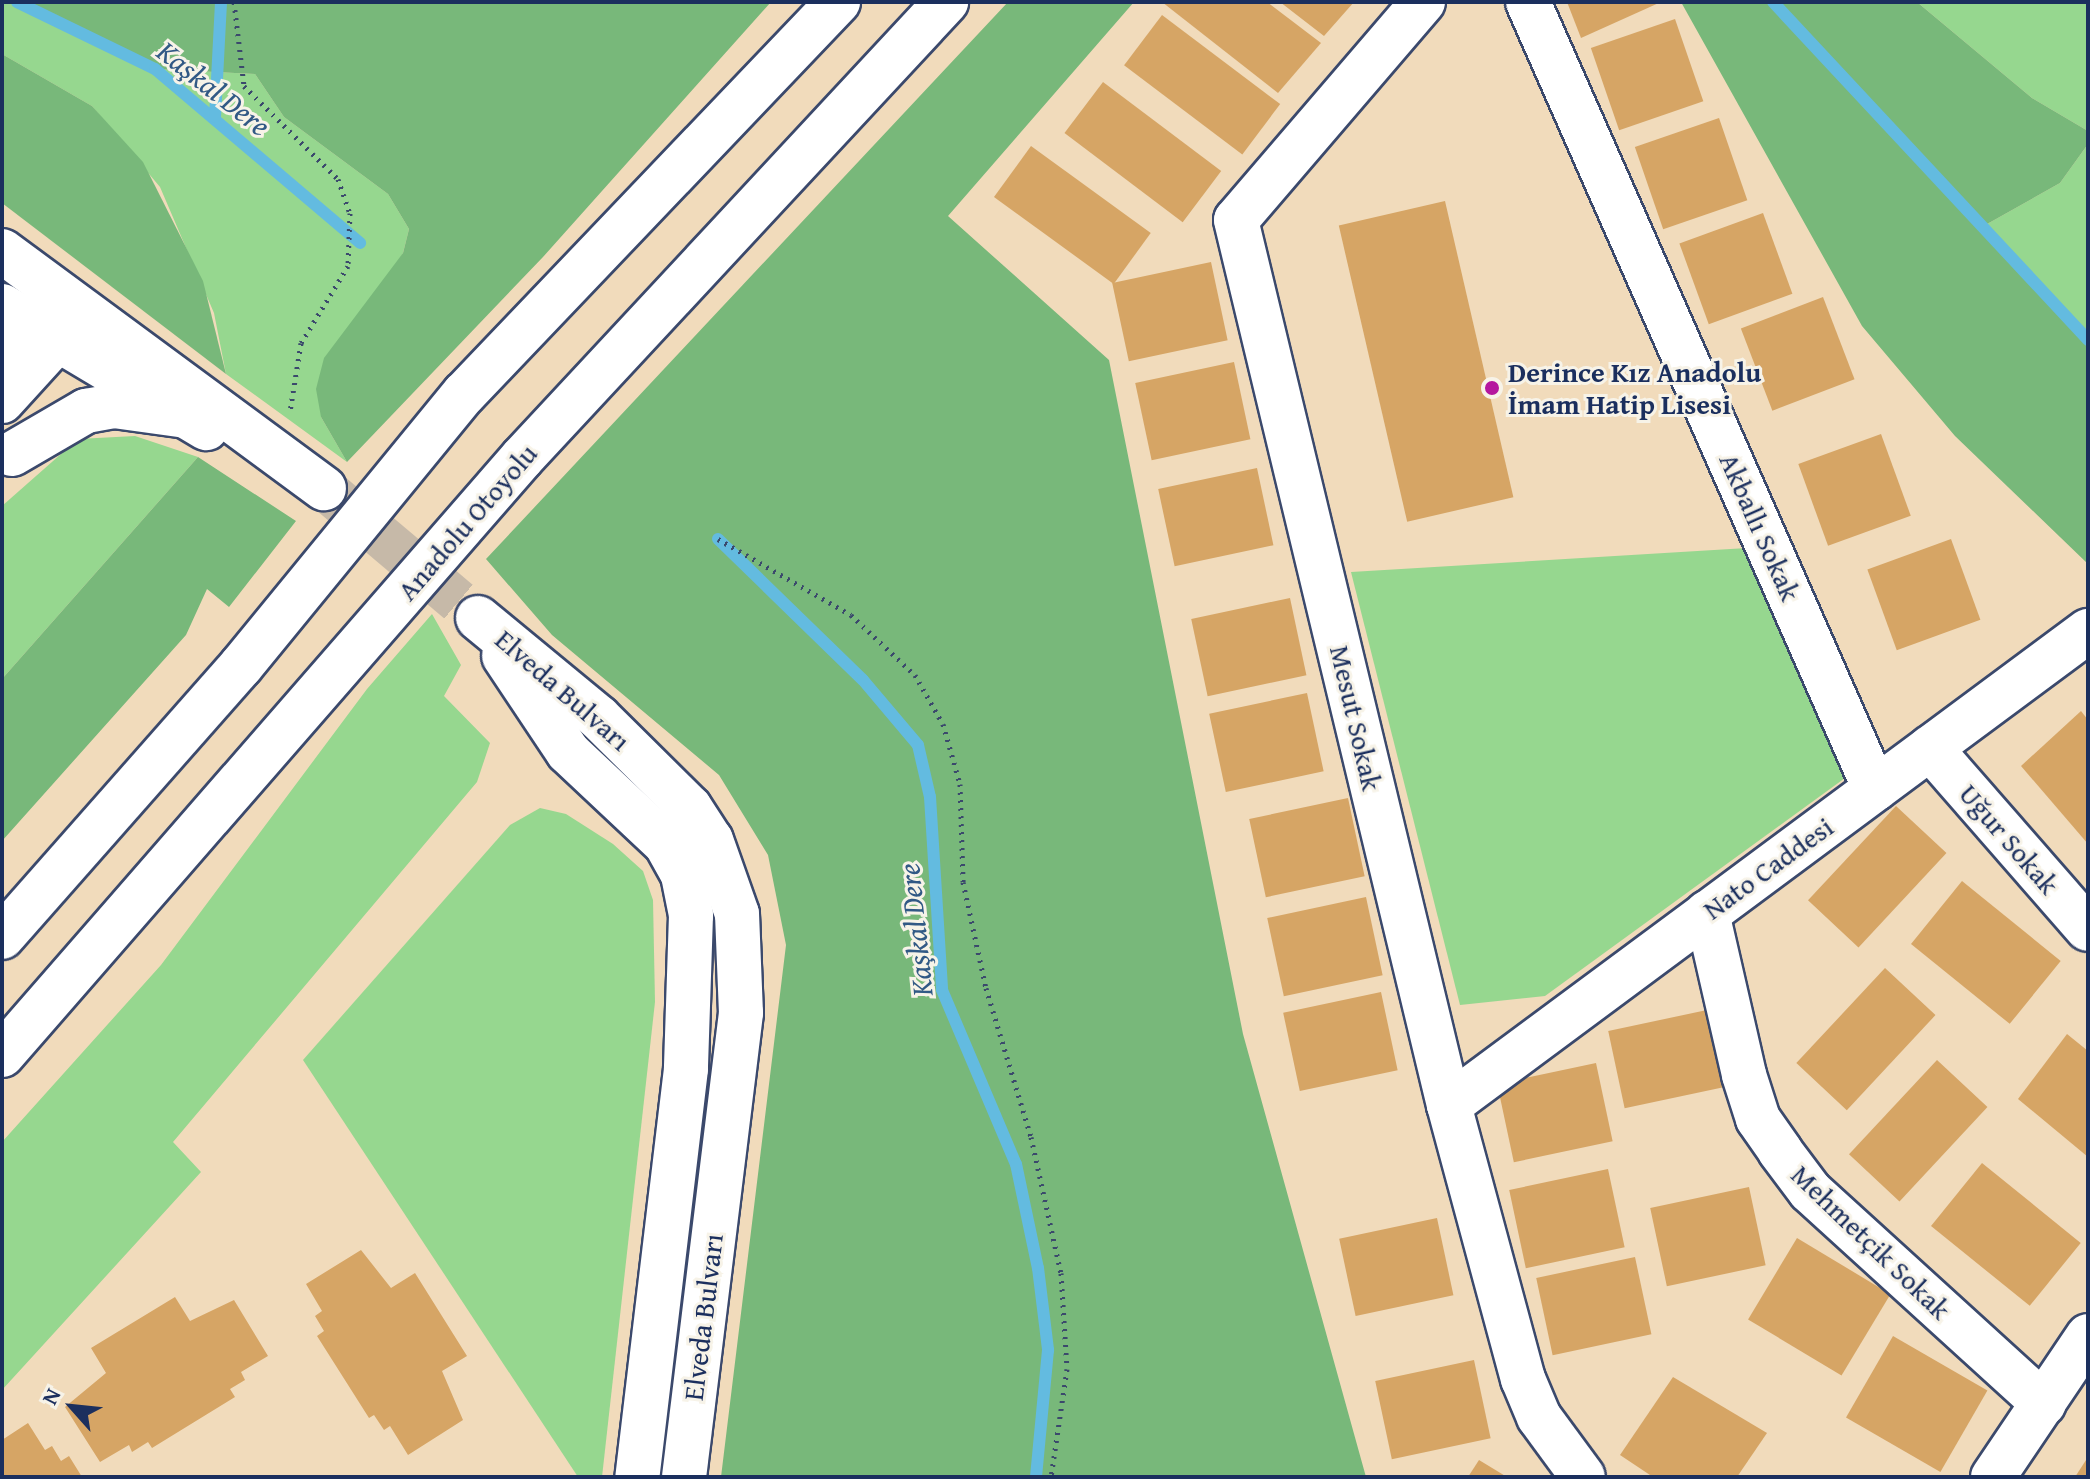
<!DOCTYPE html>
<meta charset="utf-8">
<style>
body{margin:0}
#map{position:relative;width:2090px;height:1479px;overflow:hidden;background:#f1dbbb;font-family:"Gentium Book Plus",serif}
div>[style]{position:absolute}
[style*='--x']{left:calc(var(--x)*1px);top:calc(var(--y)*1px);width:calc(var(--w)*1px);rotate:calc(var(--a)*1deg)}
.green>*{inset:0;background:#96d78f}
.forest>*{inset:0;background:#78b87a}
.stream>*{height:12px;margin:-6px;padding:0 6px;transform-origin:6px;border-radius:6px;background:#63bbe0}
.building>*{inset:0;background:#d6a565;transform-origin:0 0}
.secondary-tunnel>*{height:44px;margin-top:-22px;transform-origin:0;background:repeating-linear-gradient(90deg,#c6b9a8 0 44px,transparent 0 66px)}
.path>*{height:5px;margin-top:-2.5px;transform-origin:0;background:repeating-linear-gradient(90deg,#3b496c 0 2px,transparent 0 8px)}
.roads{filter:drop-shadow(2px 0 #3b496c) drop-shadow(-2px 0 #3b496c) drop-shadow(0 2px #3b496c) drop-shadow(0 -2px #3b496c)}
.minor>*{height:44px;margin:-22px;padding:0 22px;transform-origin:22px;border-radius:22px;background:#fff}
.secondary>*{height:44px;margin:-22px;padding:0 22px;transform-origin:22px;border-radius:22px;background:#fff}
.motorway>*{height:44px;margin:-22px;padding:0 22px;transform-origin:22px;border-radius:22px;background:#fff}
.dots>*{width:22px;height:22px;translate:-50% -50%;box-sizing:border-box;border:4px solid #f7f3e8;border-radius:50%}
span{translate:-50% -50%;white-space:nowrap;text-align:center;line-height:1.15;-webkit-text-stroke:6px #f7f3e8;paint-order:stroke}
.poi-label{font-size:28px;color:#1b2f5e;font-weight:700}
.left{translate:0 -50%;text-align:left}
.street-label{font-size:28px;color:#1b2f5e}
.water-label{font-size:30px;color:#315985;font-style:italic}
.frame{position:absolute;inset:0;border:4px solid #1b2f5e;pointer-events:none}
.north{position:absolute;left:32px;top:1367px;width:80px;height:80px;-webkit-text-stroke:6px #f7f3e8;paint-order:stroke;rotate:297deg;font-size:22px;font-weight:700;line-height:32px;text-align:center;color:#1b2f5e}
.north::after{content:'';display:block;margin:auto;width:28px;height:36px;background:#1b2f5e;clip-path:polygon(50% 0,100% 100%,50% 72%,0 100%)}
</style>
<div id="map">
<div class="green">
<i style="clip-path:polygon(2px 2px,17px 2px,155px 69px,255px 74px,284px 117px,388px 194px,409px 229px,403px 253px,321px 417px,347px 462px,226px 374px,214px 313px,160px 187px,92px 106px,2px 54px)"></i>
<i style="clip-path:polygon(1917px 2px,2088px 2px,2088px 131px,2032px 98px)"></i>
<i style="clip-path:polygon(2088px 144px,2088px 338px,1980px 228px,2060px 183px)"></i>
<i style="clip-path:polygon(135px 436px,198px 457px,2px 679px,2px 506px,78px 439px)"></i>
<i style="clip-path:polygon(1747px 548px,1845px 778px,1545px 996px,1460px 1005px,1351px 572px)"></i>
<i style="clip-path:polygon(432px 614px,461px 665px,444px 696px,490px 743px,477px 782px,173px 1142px,201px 1172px,2px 1390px,2px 1142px,161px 965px,367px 689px)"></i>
<i style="clip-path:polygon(540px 808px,566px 814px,613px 844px,643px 871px,653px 900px,655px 1002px,602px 1477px,578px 1477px,303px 1060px,510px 825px)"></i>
</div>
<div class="forest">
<i style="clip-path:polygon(17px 2px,771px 2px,543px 257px,347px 462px,321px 417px,316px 389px,324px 358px,403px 253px,409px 229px,388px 194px,284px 117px,255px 74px,155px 69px)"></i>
<i style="clip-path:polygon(1008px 2px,1134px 2px,948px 216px,1109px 360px,1243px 1034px,1366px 1477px,721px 1477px,786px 945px,768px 855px,719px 775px,552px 635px,486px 559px)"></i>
<i style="clip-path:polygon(1681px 2px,1917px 2px,2032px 98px,2088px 131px,2088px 144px,2060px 183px,1980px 228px,2088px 338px,2088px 564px,1955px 436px,1862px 326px)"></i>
<i style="clip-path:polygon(2px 54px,92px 106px,143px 162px,203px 281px,226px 374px,2px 203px)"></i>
<i style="clip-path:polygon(198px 457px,296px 521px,229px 607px,207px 589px,186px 635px,2px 841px,2px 679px)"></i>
</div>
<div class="stream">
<i style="--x:17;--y:2;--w:153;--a:25.9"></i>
<i style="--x:155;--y:69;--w:269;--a:40.3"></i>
<i style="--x:1773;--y:2;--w:462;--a:47"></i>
<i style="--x:215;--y:117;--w:115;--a:-87"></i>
<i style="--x:718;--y:539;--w:202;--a:44.2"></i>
<i style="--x:863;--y:680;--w:85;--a:49.8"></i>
<i style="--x:918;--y:745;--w:53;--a:77"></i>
<i style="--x:930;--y:797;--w:193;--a:86.4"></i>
<i style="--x:942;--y:990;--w:189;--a:67"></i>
<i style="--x:1016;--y:1164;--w:106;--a:78.1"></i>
<i style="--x:1038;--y:1268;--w:83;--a:83"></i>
<i style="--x:1048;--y:1350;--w:128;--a:95.4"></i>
</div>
<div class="building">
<i style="clip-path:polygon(1162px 2px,1267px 2px,1321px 43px,1278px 93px)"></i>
<i style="clip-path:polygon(1280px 2px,1354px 2px,1324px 36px)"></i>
<i style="clip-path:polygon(1567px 2px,1661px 2px,1581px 38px)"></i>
<i style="left:1162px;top:15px;width:148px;height:63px;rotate:37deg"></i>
<i style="left:1675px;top:19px;width:87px;height:89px;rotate:71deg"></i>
<i style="left:1103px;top:82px;width:148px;height:64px;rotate:37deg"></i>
<i style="left:1719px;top:118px;width:87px;height:89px;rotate:71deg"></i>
<i style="left:1031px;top:146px;width:148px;height:63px;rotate:36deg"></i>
<i style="left:1445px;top:201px;width:304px;height:109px;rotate:77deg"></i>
<i style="left:1763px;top:213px;width:86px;height:89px;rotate:70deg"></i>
<i style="left:1211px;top:262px;width:80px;height:101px;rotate:78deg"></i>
<i style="left:1823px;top:297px;width:88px;height:88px;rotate:69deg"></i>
<i style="left:1234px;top:362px;width:79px;height:101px;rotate:78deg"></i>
<i style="left:1881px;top:434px;width:87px;height:88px;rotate:70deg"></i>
<i style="left:1257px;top:468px;width:79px;height:101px;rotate:78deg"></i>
<i style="left:1951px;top:539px;width:86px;height:89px;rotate:70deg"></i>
<i style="left:1290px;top:598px;width:79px;height:101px;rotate:78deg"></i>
<i style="left:1307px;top:693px;width:80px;height:100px;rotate:78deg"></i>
<i style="clip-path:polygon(2081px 711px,2088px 720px,2088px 844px,2021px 766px)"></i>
<i style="left:1348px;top:798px;width:80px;height:101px;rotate:78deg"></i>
<i style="left:1896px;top:806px;width:69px;height:129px;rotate:43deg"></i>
<i style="left:1962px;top:881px;width:127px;height:81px;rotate:39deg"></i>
<i style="left:1366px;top:897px;width:80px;height:101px;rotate:78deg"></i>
<i style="left:1885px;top:968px;width:69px;height:130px;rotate:43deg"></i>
<i style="left:1381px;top:992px;width:80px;height:100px;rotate:78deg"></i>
<i style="left:1707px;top:1010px;width:79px;height:101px;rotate:78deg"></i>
<i style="clip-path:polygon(2067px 1034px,2088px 1051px,2088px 1157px,2018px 1099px)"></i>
<i style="left:1937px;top:1060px;width:69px;height:129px;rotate:43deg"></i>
<i style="left:1596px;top:1063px;width:80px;height:101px;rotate:78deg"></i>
<i style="left:1982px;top:1163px;width:127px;height:81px;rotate:39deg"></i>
<i style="left:1608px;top:1169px;width:80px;height:101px;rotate:78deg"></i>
<i style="left:1749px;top:1187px;width:80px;height:101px;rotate:78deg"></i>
<i style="left:1437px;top:1218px;width:79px;height:100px;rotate:78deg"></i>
<i style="left:1797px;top:1238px;width:109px;height:95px;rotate:31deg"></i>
<i style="clip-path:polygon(361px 1250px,391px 1288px,415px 1273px,467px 1356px,442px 1371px,463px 1420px,408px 1455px,390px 1426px,384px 1430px,374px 1415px,369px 1418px,317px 1336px,324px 1331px,315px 1316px,322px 1311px,306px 1284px)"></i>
<i style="left:1635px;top:1257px;width:79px;height:101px;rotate:78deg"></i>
<i style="clip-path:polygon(175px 1297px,190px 1321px,234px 1300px,268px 1356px,241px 1372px,245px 1380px,230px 1389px,235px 1397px,152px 1448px,148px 1442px,132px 1452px,129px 1445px,100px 1462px,65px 1407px,106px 1373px,91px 1348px)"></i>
<i style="left:1893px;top:1336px;width:109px;height:94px;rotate:30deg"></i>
<i style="left:1474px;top:1360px;width:80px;height:101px;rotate:78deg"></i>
<i style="clip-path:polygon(1673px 1377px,1767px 1433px,1737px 1477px,1653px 1477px,1620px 1455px)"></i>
<i style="clip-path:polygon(28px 1423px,45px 1450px,52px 1446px,61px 1461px,69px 1456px,82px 1477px,2px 1477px,2px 1440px)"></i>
<i style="clip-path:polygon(2088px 1457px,2088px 1477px,2075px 1477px)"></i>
<i style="clip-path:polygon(1479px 1460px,1507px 1477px,1468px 1477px)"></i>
</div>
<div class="secondary-tunnel">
<i style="--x:324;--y:488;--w:202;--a:40.2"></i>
</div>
<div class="path">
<i style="--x:234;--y:2;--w:85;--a:83.2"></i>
<i style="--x:244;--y:86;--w:132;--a:44.7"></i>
<i style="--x:338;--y:179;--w:36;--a:71"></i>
<i style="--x:350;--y:213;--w:53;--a:92.2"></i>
<i style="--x:348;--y:266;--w:90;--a:121.4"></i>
<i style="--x:301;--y:343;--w:70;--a:99.1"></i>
<i style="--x:718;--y:539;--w:153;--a:29.7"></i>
<i style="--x:851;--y:615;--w:88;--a:43.2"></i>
<i style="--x:915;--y:675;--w:56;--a:60.3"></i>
<i style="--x:943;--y:724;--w:62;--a:74.2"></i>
<i style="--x:960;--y:784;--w:98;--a:88.2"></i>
<i style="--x:963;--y:882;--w:108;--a:77.8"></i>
<i style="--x:986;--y:988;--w:156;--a:73.2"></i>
<i style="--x:1031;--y:1137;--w:139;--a:77.6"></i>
<i style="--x:1061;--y:1273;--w:96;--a:86.4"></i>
<i style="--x:1067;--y:1369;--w:109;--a:98.4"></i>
</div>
<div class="roads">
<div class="minor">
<i style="--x:1423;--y:2;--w:287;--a:130.6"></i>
<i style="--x:1236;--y:220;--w:910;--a:76.47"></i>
<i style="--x:1449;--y:1105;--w:284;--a:74.9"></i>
<i style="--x:1523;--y:1379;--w:41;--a:67.2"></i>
<i style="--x:1539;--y:1417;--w:74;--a:53.7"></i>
<i style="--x:1528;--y:2;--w:860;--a:66.21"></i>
<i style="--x:2;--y:336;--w:39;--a:90"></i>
<i style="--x:2;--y:401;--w:120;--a:-47.7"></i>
<i style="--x:12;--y:454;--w:86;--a:-30.2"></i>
<i style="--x:86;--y:411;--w:28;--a:-10"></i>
<i style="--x:114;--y:406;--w:73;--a:7.9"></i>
<i style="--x:1930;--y:748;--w:240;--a:48.9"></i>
<i style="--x:1707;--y:913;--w:166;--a:77.1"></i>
<i style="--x:1744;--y:1075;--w:46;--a:72.3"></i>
<i style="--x:1758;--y:1119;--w:39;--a:55"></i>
<i style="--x:1780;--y:1151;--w:50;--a:53.1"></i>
<i style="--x:1810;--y:1191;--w:316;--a:42.3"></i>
<i style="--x:1449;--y:1105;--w:796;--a:-36.57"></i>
<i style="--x:1993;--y:1477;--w:170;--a:-56"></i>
</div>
<div class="secondary">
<i style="--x:2;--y:251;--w:400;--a:36.4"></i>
<i style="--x:2;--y:306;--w:238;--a:30.9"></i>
<i style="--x:478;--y:618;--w:156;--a:39.5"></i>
<i style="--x:598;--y:717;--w:129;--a:44.7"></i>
<i style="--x:690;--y:808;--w:38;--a:57"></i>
<i style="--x:711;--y:840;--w:78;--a:70.6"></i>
<i style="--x:737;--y:914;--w:99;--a:87.7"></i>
<i style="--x:741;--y:1013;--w:467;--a:97"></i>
<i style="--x:504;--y:656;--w:115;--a:56.3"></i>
<i style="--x:568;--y:752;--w:134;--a:43.2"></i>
<i style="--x:666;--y:844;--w:35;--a:61"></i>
<i style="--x:683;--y:875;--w:41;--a:78.7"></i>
<i style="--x:691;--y:915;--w:154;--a:91.9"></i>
<i style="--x:686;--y:1069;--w:411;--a:96.8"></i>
</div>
<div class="motorway">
<i style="--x:2;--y:937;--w:361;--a:-48.6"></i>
<i style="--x:241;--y:666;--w:352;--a:-50.7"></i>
<i style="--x:464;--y:394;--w:542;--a:-46.35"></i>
<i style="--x:2;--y:1055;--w:792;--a:-48.94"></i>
<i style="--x:522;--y:458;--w:623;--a:-47.08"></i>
</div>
</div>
<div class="dots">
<i style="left:1492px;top:388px;background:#b5179e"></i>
</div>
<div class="poi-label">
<span class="left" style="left:1508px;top:388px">Derince Kız Anadolu<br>İmam Hatip Lisesi</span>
</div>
<div class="street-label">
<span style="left:467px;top:522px;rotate:-49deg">Anadolu Otoyolu</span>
<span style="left:1760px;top:527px;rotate:66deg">Akballı Sokak</span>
<span style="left:563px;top:690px;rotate:41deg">Elveda Bulvarı</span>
<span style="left:1356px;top:718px;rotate:77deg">Mesut Sokak</span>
<span style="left:2009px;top:839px;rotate:49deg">Uğur Sokak</span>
<span style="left:1768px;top:868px;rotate:-36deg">Nato Caddesi</span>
<span style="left:1871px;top:1242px;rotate:44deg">Mehmetçik Sokak</span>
<span style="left:703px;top:1317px;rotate:-83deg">Elveda Bulvarı</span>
</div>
<div class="water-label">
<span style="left:214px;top:88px;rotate:38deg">Kaşkal Dere</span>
<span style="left:915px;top:930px;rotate:-96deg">Kaşkal Dere</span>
</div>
<div class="frame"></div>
<div class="north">N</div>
</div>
